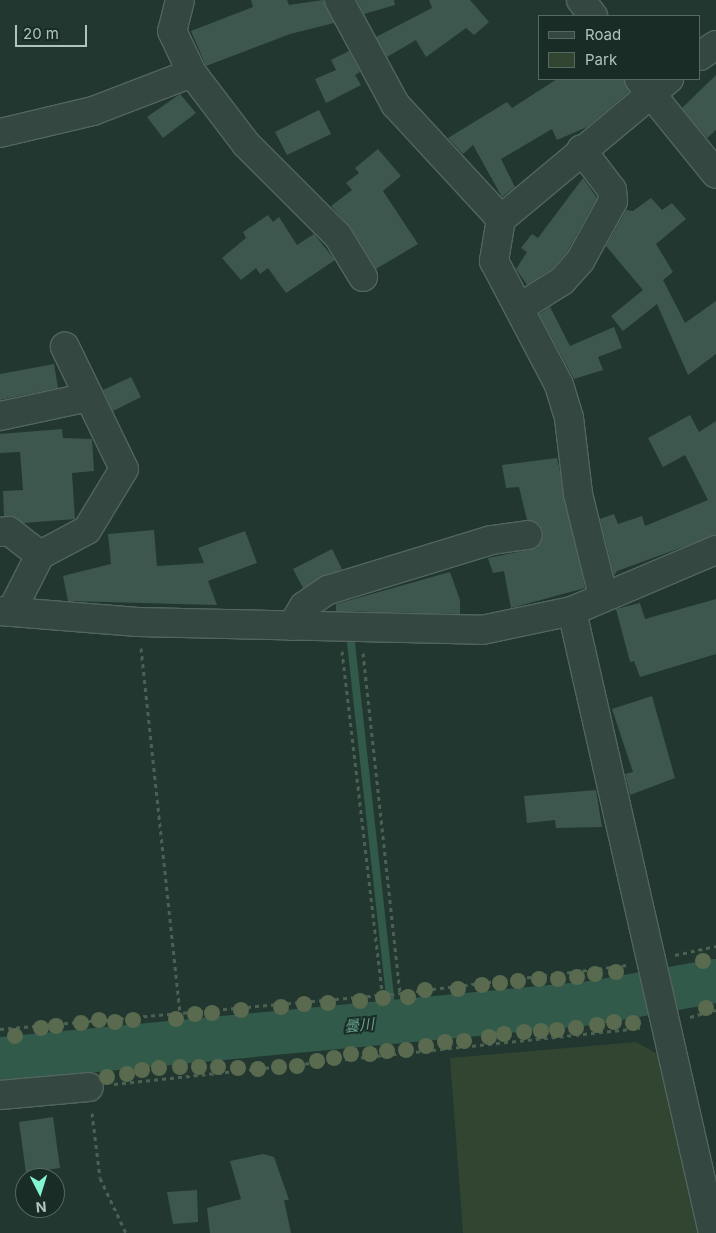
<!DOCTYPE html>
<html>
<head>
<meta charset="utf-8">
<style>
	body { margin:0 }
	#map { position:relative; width:716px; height:1233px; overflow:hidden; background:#213730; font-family:Inter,"Noto Sans JP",sans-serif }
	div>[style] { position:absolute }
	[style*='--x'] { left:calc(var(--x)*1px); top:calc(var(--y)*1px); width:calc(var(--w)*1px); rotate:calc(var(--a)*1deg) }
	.green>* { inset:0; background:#314530 }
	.stream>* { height:8px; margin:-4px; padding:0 4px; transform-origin:4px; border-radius:4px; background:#315a4b }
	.river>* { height:44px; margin:-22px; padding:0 22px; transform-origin:22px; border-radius:22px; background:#315a4b }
	.building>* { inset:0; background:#3d574f }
	.path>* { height:3px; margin-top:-1.5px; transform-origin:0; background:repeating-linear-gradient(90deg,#4b6151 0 4px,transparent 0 8px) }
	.roads { filter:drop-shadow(1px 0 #52655f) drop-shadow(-1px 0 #52655f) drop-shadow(0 1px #52655f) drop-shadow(0 -1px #52655f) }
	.minor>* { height:28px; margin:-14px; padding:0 14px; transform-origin:14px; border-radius:14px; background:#344841 }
	.trees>* { width:16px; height:16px; margin:-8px; border-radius:50%; background:#596a4e }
	span { translate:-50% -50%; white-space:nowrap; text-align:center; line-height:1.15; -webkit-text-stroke:4px #1a2c26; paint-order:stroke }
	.water-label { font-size:15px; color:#68a38f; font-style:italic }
	.legend { position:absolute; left:538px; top:15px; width:162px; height:65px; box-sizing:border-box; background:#1a2c26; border:1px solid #566963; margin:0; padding:6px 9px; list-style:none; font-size:15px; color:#afc4be }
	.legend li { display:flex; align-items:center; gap:10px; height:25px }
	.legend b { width:25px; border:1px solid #566963 }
	.north { position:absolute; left:15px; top:1168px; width:50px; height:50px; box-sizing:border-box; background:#1a2c26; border:1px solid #566963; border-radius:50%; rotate:175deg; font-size:14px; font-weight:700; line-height:20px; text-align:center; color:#afc4be }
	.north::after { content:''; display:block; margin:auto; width:18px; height:22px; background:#83f5d2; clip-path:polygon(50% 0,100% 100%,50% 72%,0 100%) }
	.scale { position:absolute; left:15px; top:25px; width:72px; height:22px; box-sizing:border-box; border:2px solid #afc4be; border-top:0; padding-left:6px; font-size:15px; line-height:18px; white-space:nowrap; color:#afc4be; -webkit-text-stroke:4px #1a2c26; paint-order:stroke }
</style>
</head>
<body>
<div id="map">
	<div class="green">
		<i style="clip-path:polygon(636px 1042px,663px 1057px,703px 1233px,463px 1233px,450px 1058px)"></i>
	</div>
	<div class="stream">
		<i style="--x:351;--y:643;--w:381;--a:83.7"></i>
	</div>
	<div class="river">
		<i style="--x:0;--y:1059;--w:595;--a:-5.4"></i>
		<i style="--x:592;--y:1003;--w:126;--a:-10.1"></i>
	</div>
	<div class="building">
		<i style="clip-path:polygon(251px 0,287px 0,289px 5px,323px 0,334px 23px,290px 34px,206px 66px,191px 31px,253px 7px)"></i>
		<i style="clip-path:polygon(357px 0,394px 0,395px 5px,364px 14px)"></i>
		<i style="clip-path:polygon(429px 0,470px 0,489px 22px,474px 35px,466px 28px,426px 57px,416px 40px,387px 57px,376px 37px,432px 8px)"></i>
		<i style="clip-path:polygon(349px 51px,360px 72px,355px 75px,361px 85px,326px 103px,315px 79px,336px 70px,331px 60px)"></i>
		<i style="clip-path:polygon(716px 75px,716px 130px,707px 138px,682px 108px)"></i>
		<i style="clip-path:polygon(557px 79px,624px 79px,629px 92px,587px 127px,557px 140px,552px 129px,501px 159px,515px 187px,502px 197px,473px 145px,463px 154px,448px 138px,507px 102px,512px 108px)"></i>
		<i style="clip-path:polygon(180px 94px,196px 113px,163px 138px,147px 117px)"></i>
		<i style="clip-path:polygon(319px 110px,331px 134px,287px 155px,275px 132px)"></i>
		<i style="clip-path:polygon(378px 149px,401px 176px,383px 191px,418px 244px,376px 269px,351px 228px,331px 206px,352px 190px,346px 183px,359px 173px,355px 168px)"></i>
		<i style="clip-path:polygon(583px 178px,597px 198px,567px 252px,552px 269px,527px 285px,516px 269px,527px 252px,521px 248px,532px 234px,538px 238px)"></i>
		<i style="clip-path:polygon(651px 198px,662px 210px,672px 203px,686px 219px,656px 244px,673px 272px,663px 280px,685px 323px,716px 301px,716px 354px,688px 375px,657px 304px,623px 331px,611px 316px,643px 290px,606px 246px,626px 210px,633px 211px)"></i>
		<i style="clip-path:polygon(268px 215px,273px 222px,279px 217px,297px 245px,314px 234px,335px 260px,286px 293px,268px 268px,260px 274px,256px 268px,241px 280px,222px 258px,246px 238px,243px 232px)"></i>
		<i style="clip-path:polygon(550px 307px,570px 346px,614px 327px,622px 348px,598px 357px,603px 370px,574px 379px,539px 314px)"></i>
		<i style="clip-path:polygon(54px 364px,58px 388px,0 400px,0 374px)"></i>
		<i style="clip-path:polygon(131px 377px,141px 397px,113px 411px,103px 390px)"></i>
		<i style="clip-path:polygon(690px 415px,699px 432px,716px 421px,716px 535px,617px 571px,614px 576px,600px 519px,614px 514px,618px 524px,642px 516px,645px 526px,708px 500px,685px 455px,663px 467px,648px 438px)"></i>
		<i style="clip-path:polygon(62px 429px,63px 438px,92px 439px,94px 471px,72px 473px,75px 519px,24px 523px,4px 516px,3px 491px,23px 490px,20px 452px,0 453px,0 434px)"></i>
		<i style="clip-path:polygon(557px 458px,585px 588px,511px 608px,504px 571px,493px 573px,488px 558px,537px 548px,543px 533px,540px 525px,527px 520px,519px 487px,506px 488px,502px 465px)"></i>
		<i style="clip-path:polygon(154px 530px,157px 566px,204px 563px,198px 548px,245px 531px,257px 563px,208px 581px,217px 605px,68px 601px,63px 576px,111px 564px,108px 534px)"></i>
		<i style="clip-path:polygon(332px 549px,342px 569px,303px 588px,293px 569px)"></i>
		<i style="clip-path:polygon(450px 572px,460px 600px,460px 614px,336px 611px,336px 604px)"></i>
		<i style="clip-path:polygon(716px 599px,716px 654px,640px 677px,634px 661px,630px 662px,616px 609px,640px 603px,645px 619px)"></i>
		<i style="clip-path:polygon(652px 696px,675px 778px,630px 795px,625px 774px,633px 772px,612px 709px)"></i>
		<i style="clip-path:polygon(596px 790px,602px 827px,556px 828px,555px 820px,527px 823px,524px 796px)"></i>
		<i style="clip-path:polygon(53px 1117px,60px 1168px,26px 1173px,19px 1122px)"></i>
		<i style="clip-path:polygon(263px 1154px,274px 1157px,289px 1200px,284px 1200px,291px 1233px,210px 1233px,207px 1208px,241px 1199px,230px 1161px)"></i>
		<i style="clip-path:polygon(197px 1190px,198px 1222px,173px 1224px,167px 1192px)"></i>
	</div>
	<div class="path">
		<i style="--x:141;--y:648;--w:367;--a:83.9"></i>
		<i style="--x:342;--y:651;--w:345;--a:83.3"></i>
		<i style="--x:363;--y:653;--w:342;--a:83.8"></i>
		<i style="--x:675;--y:955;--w:42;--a:-12.4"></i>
		<i style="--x:690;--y:1017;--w:27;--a:-15"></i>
		<i style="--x:0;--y:1029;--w:402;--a:-5.1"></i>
		<i style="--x:400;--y:993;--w:229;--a:-7"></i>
		<i style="--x:114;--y:1084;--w:529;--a:-6.08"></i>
		<i style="--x:92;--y:1113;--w:65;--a:83"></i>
		<i style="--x:100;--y:1178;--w:61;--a:64.7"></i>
	</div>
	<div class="roads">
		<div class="minor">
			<i style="--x:180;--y:0;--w:32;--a:104"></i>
			<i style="--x:172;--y:31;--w:47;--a:64.5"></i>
			<i style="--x:192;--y:73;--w:89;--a:52.7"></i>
			<i style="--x:246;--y:144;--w:130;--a:45"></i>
			<i style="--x:338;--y:236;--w:48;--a:58.6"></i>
			<i style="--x:339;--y:0;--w:118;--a:61.7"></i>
			<i style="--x:395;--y:104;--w:156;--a:47.3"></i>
			<i style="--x:501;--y:219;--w:43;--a:99.5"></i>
			<i style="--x:494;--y:261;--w:140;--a:62.3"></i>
			<i style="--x:559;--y:385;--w:34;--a:73"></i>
			<i style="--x:569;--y:418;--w:77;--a:83.2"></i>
			<i style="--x:578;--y:494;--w:105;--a:76.2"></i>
			<i style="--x:581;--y:0;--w:20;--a:53"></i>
			<i style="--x:700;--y:56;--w:19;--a:-35"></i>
			<i style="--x:639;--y:79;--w:122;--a:51"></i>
			<i style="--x:0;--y:133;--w:96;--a:-13.3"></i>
			<i style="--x:93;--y:111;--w:106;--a:-21"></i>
			<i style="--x:501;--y:219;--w:219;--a:-39.8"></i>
			<i style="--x:519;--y:308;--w:51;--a:-32.1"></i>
			<i style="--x:562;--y:281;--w:27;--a:-48"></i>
			<i style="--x:580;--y:261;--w:68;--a:-61.2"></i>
			<i style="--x:613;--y:201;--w:11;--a:-95"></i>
			<i style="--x:612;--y:190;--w:51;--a:-127.1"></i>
			<i style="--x:0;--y:416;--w:91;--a:-12.1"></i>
			<i style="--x:0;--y:532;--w:9;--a:-6"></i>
			<i style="--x:9;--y:531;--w:39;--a:38"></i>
			<i style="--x:0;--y:611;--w:138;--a:4.6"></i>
			<i style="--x:138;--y:622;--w:344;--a:1.3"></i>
			<i style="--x:482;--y:630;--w:92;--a:-11.9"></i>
			<i style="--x:572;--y:611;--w:156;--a:-23"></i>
			<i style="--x:572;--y:611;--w:638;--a:77.23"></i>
			<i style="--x:11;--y:612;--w:64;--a:-63"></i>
			<i style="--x:40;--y:555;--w:53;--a:-28"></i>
			<i style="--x:87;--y:530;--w:71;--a:-58.8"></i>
			<i style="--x:124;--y:469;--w:136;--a:-115.8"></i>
			<i style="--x:292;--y:626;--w:23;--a:-59"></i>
			<i style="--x:304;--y:606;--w:29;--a:-34"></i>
			<i style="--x:328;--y:590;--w:171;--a:-17"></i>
			<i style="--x:492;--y:540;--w:36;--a:-8"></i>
			<i style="--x:0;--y:1095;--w:89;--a:-5.1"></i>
		</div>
	</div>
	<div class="trees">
		<i style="left:703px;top:961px"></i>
		<i style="left:616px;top:972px"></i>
		<i style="left:595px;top:974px"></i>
		<i style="left:577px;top:977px"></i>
		<i style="left:539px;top:979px"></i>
		<i style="left:558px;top:979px"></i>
		<i style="left:518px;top:981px"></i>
		<i style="left:500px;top:983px"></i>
		<i style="left:482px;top:985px"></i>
		<i style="left:458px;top:989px"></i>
		<i style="left:425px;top:990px"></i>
		<i style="left:408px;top:997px"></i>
		<i style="left:383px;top:998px"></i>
		<i style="left:360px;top:1001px"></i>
		<i style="left:328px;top:1003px"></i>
		<i style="left:304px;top:1004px"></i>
		<i style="left:281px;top:1007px"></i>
		<i style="left:706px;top:1008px"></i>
		<i style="left:241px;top:1010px"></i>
		<i style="left:212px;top:1013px"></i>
		<i style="left:195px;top:1014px"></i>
		<i style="left:176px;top:1019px"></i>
		<i style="left:99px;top:1020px"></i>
		<i style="left:133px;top:1020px"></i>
		<i style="left:115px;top:1022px"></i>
		<i style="left:614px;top:1022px"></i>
		<i style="left:81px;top:1023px"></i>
		<i style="left:633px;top:1023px"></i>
		<i style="left:597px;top:1025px"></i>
		<i style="left:56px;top:1026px"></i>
		<i style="left:41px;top:1028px"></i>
		<i style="left:576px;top:1028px"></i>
		<i style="left:557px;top:1030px"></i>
		<i style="left:541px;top:1031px"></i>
		<i style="left:524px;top:1032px"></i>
		<i style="left:504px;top:1034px"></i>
		<i style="left:15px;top:1036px"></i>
		<i style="left:489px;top:1037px"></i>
		<i style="left:464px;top:1041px"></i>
		<i style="left:445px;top:1042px"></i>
		<i style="left:426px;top:1046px"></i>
		<i style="left:406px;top:1050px"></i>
		<i style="left:387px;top:1051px"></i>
		<i style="left:351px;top:1054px"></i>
		<i style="left:370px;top:1054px"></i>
		<i style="left:334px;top:1058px"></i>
		<i style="left:317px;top:1061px"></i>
		<i style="left:297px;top:1066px"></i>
		<i style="left:180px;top:1067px"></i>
		<i style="left:199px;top:1067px"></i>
		<i style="left:218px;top:1067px"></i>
		<i style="left:279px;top:1067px"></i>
		<i style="left:159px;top:1068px"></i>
		<i style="left:238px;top:1068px"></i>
		<i style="left:258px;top:1069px"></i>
		<i style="left:142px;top:1070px"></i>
		<i style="left:127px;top:1074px"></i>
		<i style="left:107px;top:1077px"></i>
	</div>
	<div class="water-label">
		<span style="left:359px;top:1025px;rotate:-5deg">曇川</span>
	</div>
	<ul class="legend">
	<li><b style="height:6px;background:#344841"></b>Road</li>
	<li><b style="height:14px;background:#314530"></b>Park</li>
	</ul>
	<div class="north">N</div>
	<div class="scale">20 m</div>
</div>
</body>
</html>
